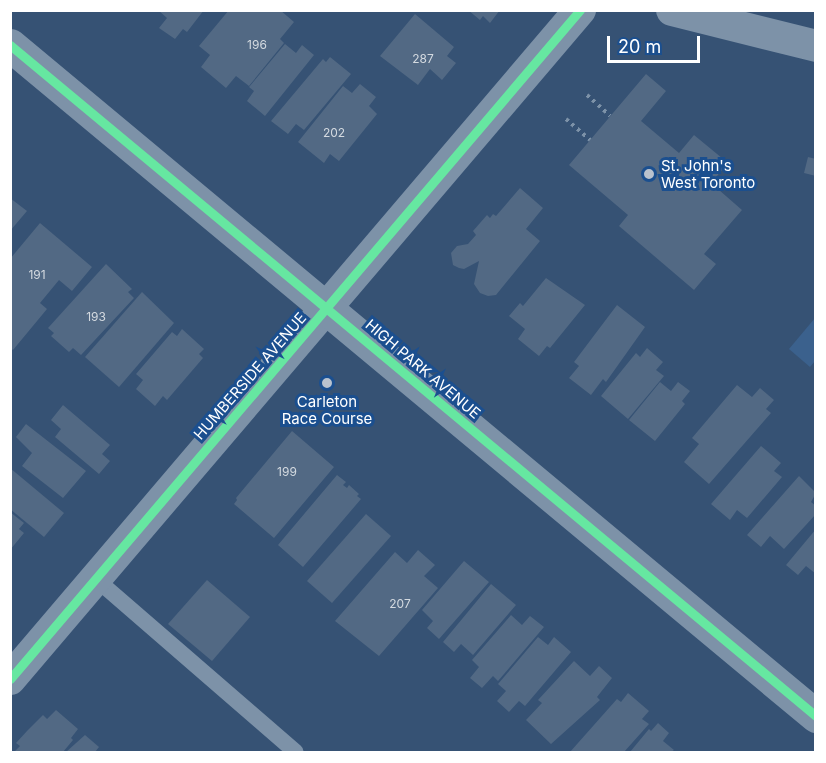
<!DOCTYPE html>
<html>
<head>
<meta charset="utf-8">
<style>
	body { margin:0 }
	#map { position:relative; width:826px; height:763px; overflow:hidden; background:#365274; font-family:Inter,sans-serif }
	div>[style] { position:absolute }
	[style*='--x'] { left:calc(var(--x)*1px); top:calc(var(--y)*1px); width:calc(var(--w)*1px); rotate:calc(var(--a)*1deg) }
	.water>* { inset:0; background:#3b618d }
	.building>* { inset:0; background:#526984 }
	.path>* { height:4px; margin-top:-2px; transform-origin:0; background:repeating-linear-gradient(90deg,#7d92a8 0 3px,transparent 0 7.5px) }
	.service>* { height:16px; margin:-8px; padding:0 8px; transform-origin:8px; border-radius:8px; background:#7d92a8 }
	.minor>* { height:32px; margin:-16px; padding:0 16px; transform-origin:16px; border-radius:16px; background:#7d92a8 }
	.tertiary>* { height:33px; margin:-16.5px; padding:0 16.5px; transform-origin:16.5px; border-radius:16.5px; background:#7d92a8 }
	.cycleway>* { height:9px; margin:-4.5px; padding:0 4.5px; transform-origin:4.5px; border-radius:4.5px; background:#66e7a1 }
	.dots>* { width:16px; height:16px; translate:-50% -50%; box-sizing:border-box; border:3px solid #1b4f8f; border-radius:50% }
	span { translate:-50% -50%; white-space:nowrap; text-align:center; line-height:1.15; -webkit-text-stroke:6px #1b4f8f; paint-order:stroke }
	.number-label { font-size:12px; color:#d4dae0 }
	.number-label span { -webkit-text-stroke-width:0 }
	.poi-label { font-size:15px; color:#fff }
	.left { translate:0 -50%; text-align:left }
	.street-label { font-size:15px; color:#fff }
	.frame { position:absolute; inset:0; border:12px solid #fff; pointer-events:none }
	.scale { position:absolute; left:607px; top:36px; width:93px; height:27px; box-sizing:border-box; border:3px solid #fff; border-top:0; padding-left:8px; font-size:18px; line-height:21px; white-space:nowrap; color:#fff; -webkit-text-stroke:4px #1b4f8f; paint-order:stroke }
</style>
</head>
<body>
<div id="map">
	<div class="water">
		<i style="clip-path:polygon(815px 318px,815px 361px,810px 367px,789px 349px)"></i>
	</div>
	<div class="building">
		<i style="clip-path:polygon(158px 10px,204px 10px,187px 32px,183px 29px,175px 39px,159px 28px,167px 18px)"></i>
		<i style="clip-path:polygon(229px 10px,280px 10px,294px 22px,280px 39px,284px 43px,249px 86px,236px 76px,226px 88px,201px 67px,210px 55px,199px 46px)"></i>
		<i style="clip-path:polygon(468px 10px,500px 10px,490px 23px,483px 16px,480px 20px)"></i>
		<i style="clip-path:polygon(415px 14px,454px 47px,447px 56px,456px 63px,442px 80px,430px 69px,418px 85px,380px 56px)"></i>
		<i style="clip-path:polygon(285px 44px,296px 53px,302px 45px,314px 55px,265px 116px,247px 101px,254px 91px,249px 87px)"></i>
		<i style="clip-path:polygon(330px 57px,351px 74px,304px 130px,296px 124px,288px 134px,271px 121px,323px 59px,326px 62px)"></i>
		<i style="clip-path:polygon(646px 74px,666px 91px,641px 121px,679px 153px,694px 135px,728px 163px,711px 183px,742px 210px,704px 254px,716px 264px,694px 290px,619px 226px,628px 215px,569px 165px)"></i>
		<i style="clip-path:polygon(360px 84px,376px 97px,369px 106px,377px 114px,339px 161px,330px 154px,324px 163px,298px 142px,343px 86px,352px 93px)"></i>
		<i style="clip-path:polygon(808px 157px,816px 159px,816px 176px,804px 173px)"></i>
		<i style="clip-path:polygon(520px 188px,543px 208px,526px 229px,540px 241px,496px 295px,488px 296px,480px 293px,474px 284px,479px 261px,464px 269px,459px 268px,453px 265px,451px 253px,457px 246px,468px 244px,476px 235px,473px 231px,487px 215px,490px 218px,493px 214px,496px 216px)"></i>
		<i style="clip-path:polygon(10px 198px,27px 211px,10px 231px)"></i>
		<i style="clip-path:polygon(40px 223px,92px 267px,72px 291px,59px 280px,40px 303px,47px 309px,13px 350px,10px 348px,10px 259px)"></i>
		<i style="clip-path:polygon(106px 264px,132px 289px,128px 292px,134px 298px,81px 355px,73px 348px,69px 352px,51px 336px,54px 333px,48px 328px)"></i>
		<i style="clip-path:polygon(546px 278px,585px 305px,550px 348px,547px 346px,539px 356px,518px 339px,525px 329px,509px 316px,520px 303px,523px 306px)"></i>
		<i style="clip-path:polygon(142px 292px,174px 323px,119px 387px,85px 357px)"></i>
		<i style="clip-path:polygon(617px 305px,645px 327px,606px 382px,603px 379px,591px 395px,569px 378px,579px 366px,574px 362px)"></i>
		<i style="clip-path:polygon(182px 329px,204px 349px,199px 354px,203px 358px,167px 400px,163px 396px,155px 406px,136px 389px,143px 380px,136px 374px,172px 332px,177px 336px)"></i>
		<i style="clip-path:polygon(647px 348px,663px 362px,656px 370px,664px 376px,628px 419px,601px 396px,636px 353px,640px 357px)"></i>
		<i style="clip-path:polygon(660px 382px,671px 391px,678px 382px,690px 391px,682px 401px,685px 404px,655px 441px,629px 420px)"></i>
		<i style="clip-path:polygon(737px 385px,752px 397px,760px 388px,774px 400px,766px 409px,771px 413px,709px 484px,684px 462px,699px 444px,692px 438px)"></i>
		<i style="clip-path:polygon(63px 405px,110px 445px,102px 454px,110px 461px,99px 474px,55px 437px,61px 429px,51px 420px)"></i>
		<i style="clip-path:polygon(26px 424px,86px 471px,63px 498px,22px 466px,32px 453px,16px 437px)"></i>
		<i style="clip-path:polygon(292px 431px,334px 467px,274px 538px,234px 504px,237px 500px,236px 498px)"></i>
		<i style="clip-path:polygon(761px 446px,781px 463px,774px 471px,782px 477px,747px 518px,737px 510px,730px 520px,711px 504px)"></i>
		<i style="clip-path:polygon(10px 468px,64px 513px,44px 537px,10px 509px)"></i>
		<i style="clip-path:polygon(337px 475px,346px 482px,343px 485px,347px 488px,349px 485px,359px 494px,357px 496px,361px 499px,303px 567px,278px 545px)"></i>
		<i style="clip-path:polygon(799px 476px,816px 493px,811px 502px,816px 506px,816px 514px,784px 549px,770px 536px,761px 547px,747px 535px)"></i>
		<i style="clip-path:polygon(10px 512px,24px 523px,19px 529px,24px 533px,10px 550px)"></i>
		<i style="clip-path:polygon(366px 514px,391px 536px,332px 603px,307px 581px)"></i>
		<i style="clip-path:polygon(816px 529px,816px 574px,806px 566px,798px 575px,786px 565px)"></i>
		<i style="clip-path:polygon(418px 550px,435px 565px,424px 576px,438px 588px,379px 656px,335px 621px,395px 552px,407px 563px)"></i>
		<i style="clip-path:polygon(464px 561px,489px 582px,439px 639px,427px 628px,433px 621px,422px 610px)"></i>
		<i style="clip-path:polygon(207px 580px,250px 617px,212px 661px,168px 624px)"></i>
		<i style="clip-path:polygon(491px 584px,516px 605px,473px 655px,461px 644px,454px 652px,443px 642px)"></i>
		<i style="clip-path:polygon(511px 615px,522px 625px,530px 616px,544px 627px,498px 681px,493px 676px,482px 688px,470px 678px,479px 667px,472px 660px)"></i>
		<i style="clip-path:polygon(538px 637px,548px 645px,554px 637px,571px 652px,525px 706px,519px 701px,509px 712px,497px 701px,506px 691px,498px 684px)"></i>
		<i style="clip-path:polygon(574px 661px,590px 676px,599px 666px,612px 678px,597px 697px,600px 700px,551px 744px,526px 720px,542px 703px,538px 700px)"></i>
		<i style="clip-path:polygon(628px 693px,649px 711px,642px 719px,649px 724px,624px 752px,570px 752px,617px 699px,621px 702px)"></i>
		<i style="clip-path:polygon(56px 710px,78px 729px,71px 738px,73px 740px,63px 752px,14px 752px,20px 746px,16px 743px,27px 731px,43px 715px,47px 719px)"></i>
		<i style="clip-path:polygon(658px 723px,669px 733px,663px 741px,674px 750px,671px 752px,630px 752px,649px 729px,651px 731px)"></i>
		<i style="clip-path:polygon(85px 735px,99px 747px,95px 752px,66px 752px)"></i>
	</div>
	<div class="path">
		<i style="--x:587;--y:95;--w:31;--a:42"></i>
		<i style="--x:566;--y:119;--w:32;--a:41"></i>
	</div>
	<div class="service">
		<i style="--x:96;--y:579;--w:264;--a:40.9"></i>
	</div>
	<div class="minor">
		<i style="--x:672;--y:10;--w:148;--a:14"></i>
		<i style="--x:10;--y:679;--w:879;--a:-49.57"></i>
	</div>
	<div class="tertiary">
		<i style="--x:10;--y:45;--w:1049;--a:39.78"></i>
	</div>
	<div class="cycleway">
		<i style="--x:10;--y:45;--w:1049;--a:39.78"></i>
		<i style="--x:10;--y:679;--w:879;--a:-49.57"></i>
	</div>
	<div class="dots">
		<i style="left:649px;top:174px;background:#b9c2ce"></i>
		<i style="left:327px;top:383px;background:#b9c2ce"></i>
	</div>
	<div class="number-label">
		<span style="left:257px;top:45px">196</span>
		<span style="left:423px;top:59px">287</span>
		<span style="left:334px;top:133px">202</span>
		<span style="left:37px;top:275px">191</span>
		<span style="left:96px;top:317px">193</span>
		<span style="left:287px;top:472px">199</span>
		<span style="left:400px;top:604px">207</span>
	</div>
	<div class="poi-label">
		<span class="left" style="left:661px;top:174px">St. John's<br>West Toronto</span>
		<span style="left:327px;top:410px">Carleton<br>Race Course</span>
	</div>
	<div class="street-label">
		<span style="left:423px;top:369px;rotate:40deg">HIGH PARK AVENUE</span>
		<span style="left:250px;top:376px;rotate:-49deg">HUMBERSIDE AVENUE</span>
	</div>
	<div class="frame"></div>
	<div class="scale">20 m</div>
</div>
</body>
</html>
